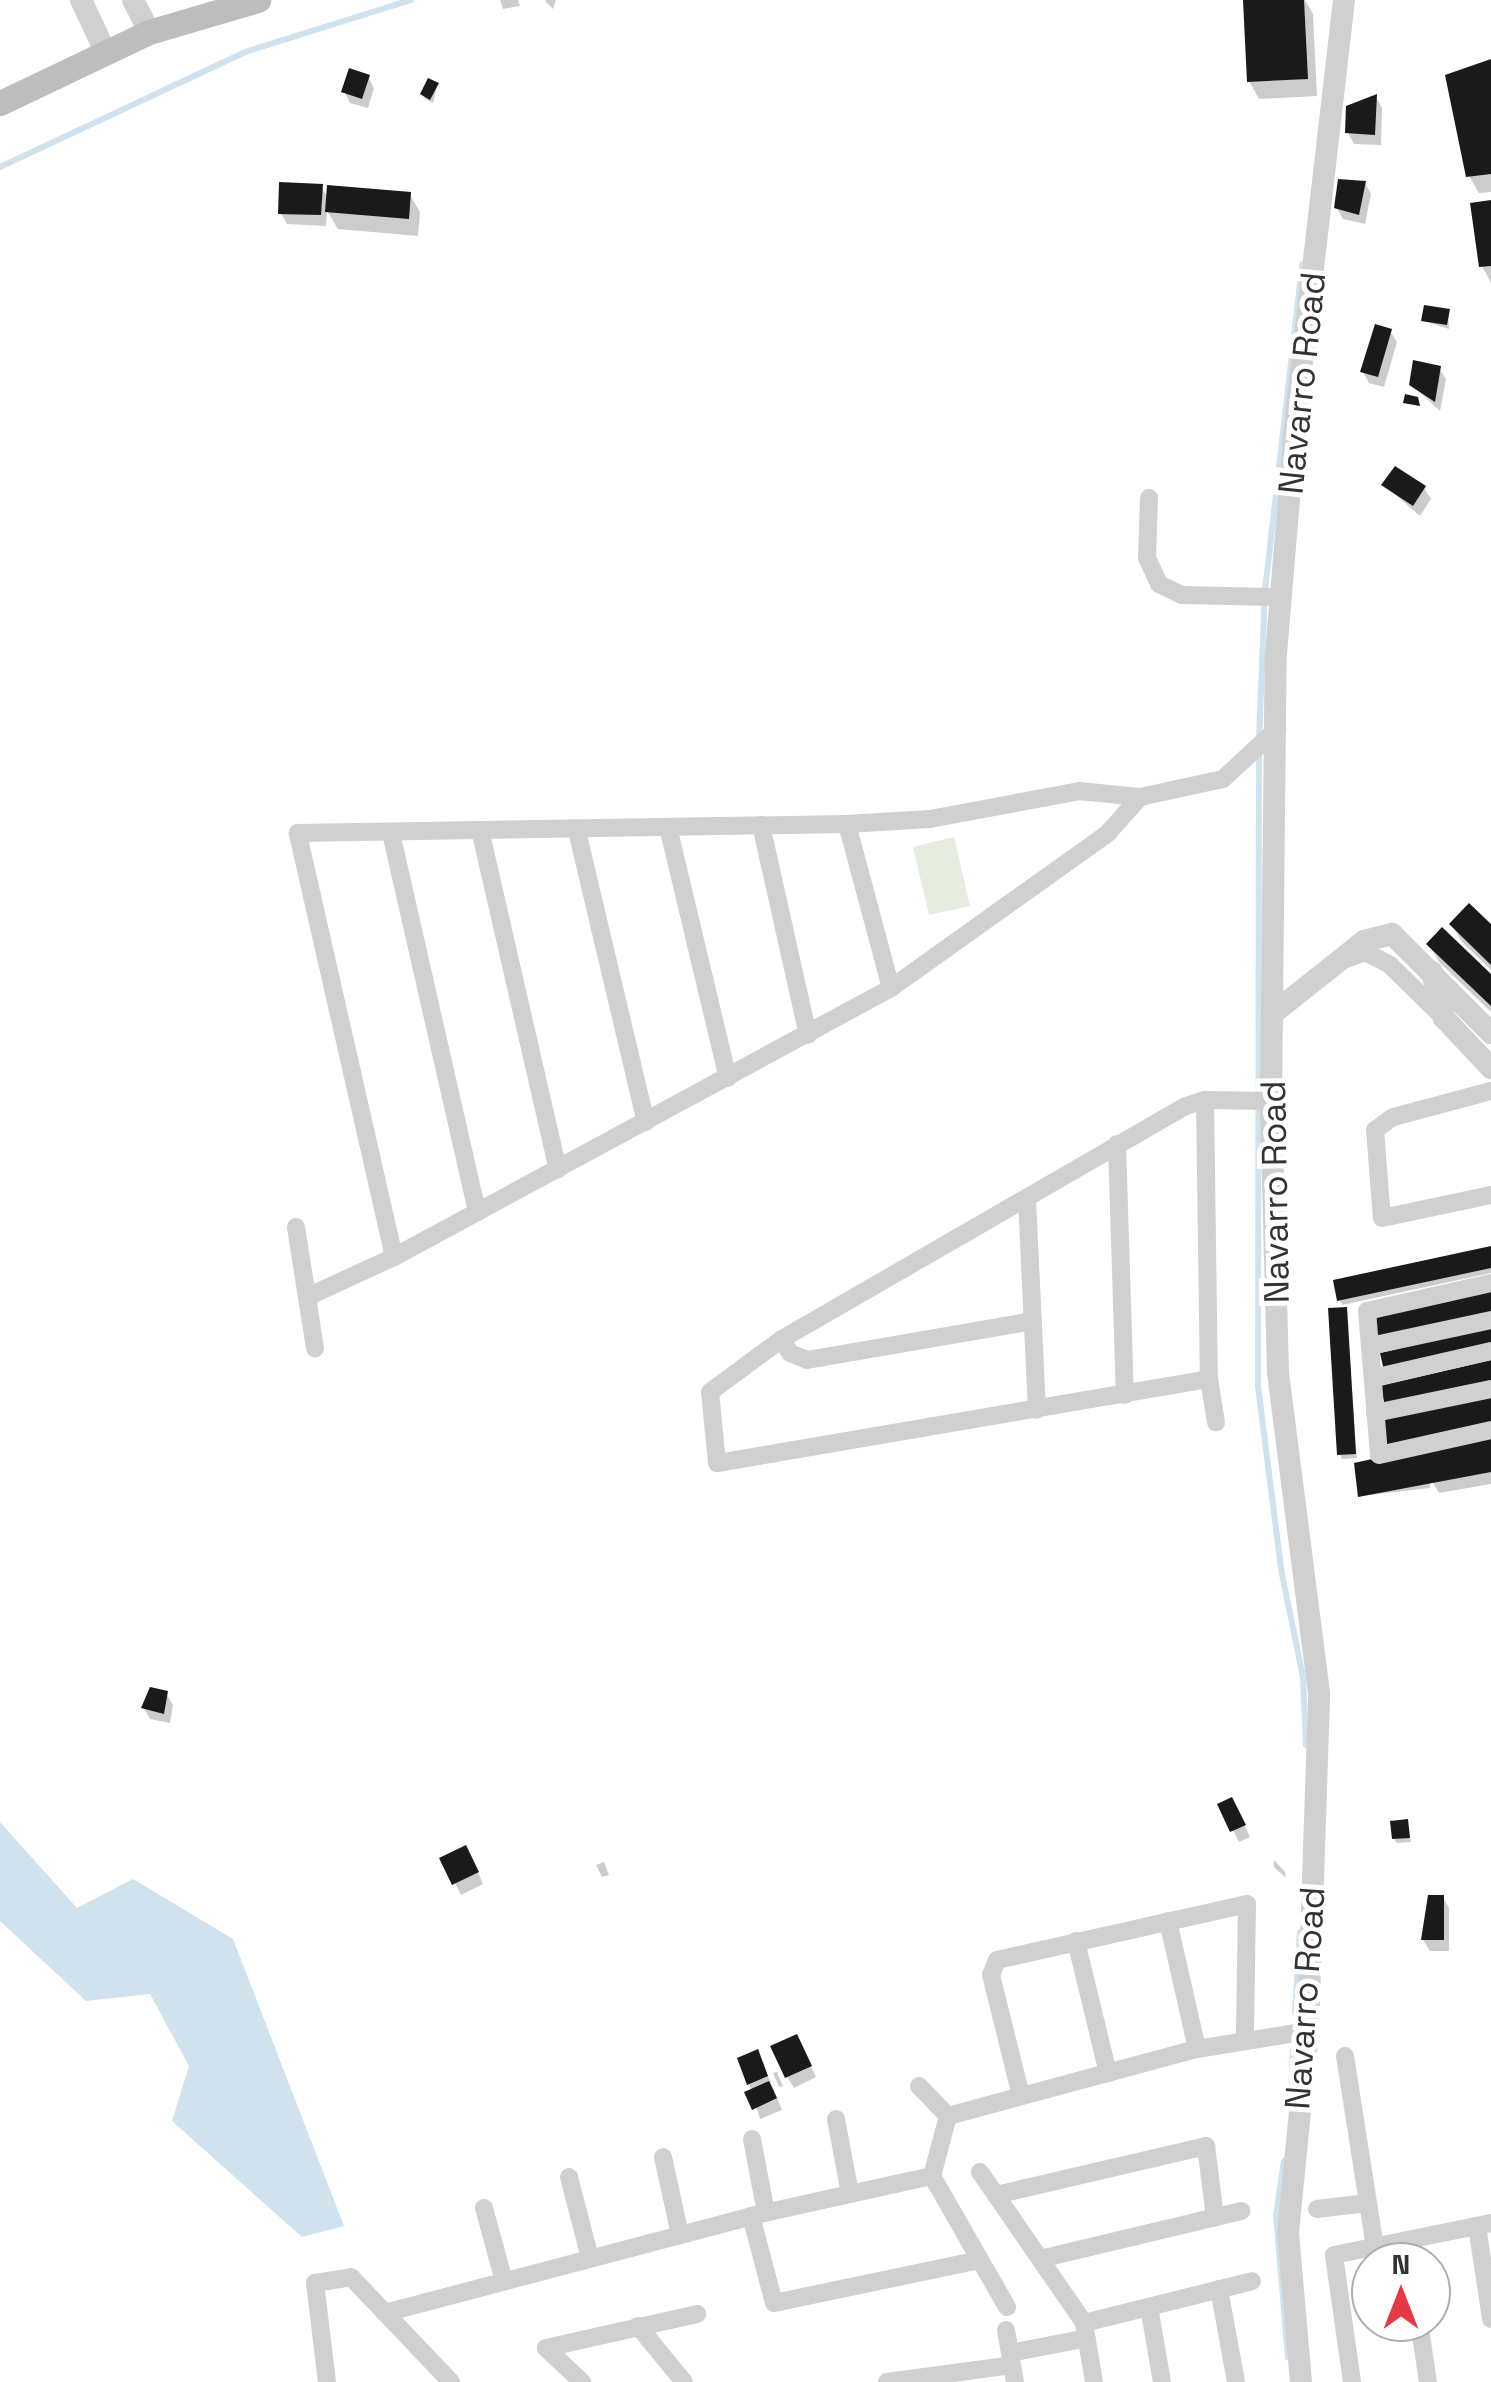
<!DOCTYPE html>
<html>
<head>
<meta charset="utf-8">
<style>
	body { margin:0 }
	#map { position:relative; width:1491px; height:2382px; overflow:hidden; background:#fff; font-family:"Space Grotesk",sans-serif }
	div>[style] { position:absolute }
	[style*='--x'] { left:calc(var(--x)*1px); top:calc(var(--y)*1px); width:calc(var(--w)*1px); rotate:calc(var(--a)*1deg) }
	.green>* { inset:0; background:#e6ecdf }
	.water>* { inset:0; background:#cfe2ee }
	.shadow>* { inset:0; background:#0003 }
	.stream>* { height:6px; margin:-3px; padding:0 3px; transform-origin:3px; border-radius:3px; background:#cfe2ee }
	.building>* { inset:0; background:#1a1a1a }
	.minor>* { height:18px; margin:-9px; padding:0 9px; transform-origin:9px; border-radius:9px; background:#d0d0d0 }
	.tertiary>* { height:22px; margin:-11px; padding:0 11px; transform-origin:11px; border-radius:11px; background:#d0d0d0 }
	.secondary>* { height:25px; margin:-12.5px; padding:0 12.5px; transform-origin:12.5px; border-radius:12.5px; background:#bdbdbd }
	span { translate:-50% -50%; white-space:nowrap; text-align:center; line-height:1.15; -webkit-text-stroke:10px #fff; paint-order:stroke }
	.street-label { font-size:35px; color:#333 }
	.north { position:absolute; left:1351px; top:2242px; width:100px; height:100px; box-sizing:border-box; background:#fff; border:2px solid #adadad; border-radius:50%; rotate:0deg; font-size:28px; font-weight:700; line-height:40px; text-align:center; color:#333 }
	.north::after { content:''; display:block; margin:auto; width:35px; height:45px; background:#e63946; clip-path:polygon(50% 0,100% 100%,50% 72%,0 100%) }
</style>
</head>
<body>
<div id="map">
	<div class="green">
		<i style="clip-path:polygon(954px 837px,970px 906px,929px 915px,913px 847px)"></i>
	</div>
	<div class="water">
		<i style="clip-path:polygon(0 1822px,77px 1908px,133px 1879px,233px 1939px,344px 2226px,302px 2237px,172px 2121px,189px 2066px,150px 1994px,86px 2001px,0 1921px)"></i>
	</div>
	<div class="shadow">
		<i style="clip-path:polygon(500px 0,518px 0,520px 6px,503px 9px)"></i>
		<i style="clip-path:polygon(556px 0,553px 9px,545px 1px,546px 0)"></i>
		<i style="clip-path:polygon(1245px 0,1305px 0,1313px 14px,1317px 96px,1259px 99px,1249px 81px)"></i>
		<i style="clip-path:polygon(1491px 62px,1491px 192px,1479px 193px,1469px 176px)"></i>
		<i style="clip-path:polygon(368px 77px,374px 88px,368px 108px,350px 103px,344px 91px)"></i>
		<i style="clip-path:polygon(437px 85px,433px 103px,425px 99px,422px 94px)"></i>
		<i style="clip-path:polygon(1376px 97px,1382px 108px,1381px 145px,1354px 144px,1348px 133px)"></i>
		<i style="clip-path:polygon(1365px 183px,1371px 194px,1365px 224px,1343px 219px,1336px 207px)"></i>
		<i style="clip-path:polygon(321px 186px,328px 199px,410px 195px,420px 212px,418px 236px,338px 229px,327px 211px,326px 226px,287px 224px,281px 213px)"></i>
		<i style="clip-path:polygon(1491px 202px,1491px 283px,1482px 266px)"></i>
		<i style="clip-path:polygon(1448px 312px,1449px 329px,1424px 321px)"></i>
		<i style="clip-path:polygon(1390px 331px,1397px 342px,1384px 387px,1369px 383px,1363px 372px)"></i>
		<i style="clip-path:polygon(1439px 368px,1446px 379px,1440px 411px,1412px 385px)"></i>
		<i style="clip-path:polygon(1384px 485px,1424px 488px,1431px 499px,1420px 516px)"></i>
		<i style="clip-path:polygon(1452px 925px,1491px 928px,1491px 970px,1462px 942px)"></i>
		<i style="clip-path:polygon(1429px 945px,1491px 978px,1491px 1012px,1439px 962px)"></i>
		<i style="clip-path:polygon(1491px 1248px,1491px 1273px,1342px 1305px,1340px 1300px)"></i>
		<i style="clip-path:polygon(1346px 1309px,1357px 1458px,1342px 1459px,1340px 1455px)"></i>
		<i style="clip-path:polygon(1491px 1436px,1491px 1484px,1439px 1493px,1429px 1476px,1430px 1488px,1360px 1496px)"></i>
		<i style="clip-path:polygon(166px 1693px,173px 1705px,170px 1723px,150px 1719px,144px 1708px)"></i>
		<i style="clip-path:polygon(1220px 1805px,1238px 1811px,1250px 1837px,1239px 1842px)"></i>
		<i style="clip-path:polygon(1407px 1822px,1411px 1842px,1397px 1843px,1394px 1839px)"></i>
		<i style="clip-path:polygon(443px 1859px,472px 1859px,483px 1884px,461px 1895px)"></i>
		<i style="clip-path:polygon(1274px 1860px,1285px 1872px,1286px 1878px,1274px 1867px)"></i>
		<i style="clip-path:polygon(604px 1862px,609px 1875px,602px 1877px,596px 1865px)"></i>
		<i style="clip-path:polygon(1443px 1897px,1449px 1908px,1449px 1951px,1430px 1951px,1423px 1940px)"></i>
		<i style="clip-path:polygon(802px 2048px,816px 2077px,794px 2088px,787px 2077px)"></i>
		<i style="clip-path:polygon(763px 2064px,782px 2110px,760px 2119px,749px 2083px)"></i>
		<i style="clip-path:polygon(777px 2072px,783px 2086px,779px 2087px,773px 2073px)"></i>
	</div>
	<div class="stream">
		<i style="--x:0;--y:167;--w:271;--a:-25.1"></i>
		<i style="--x:245;--y:52;--w:174;--a:-17.4"></i>
		<i style="--x:1259;--y:739;--w:148;--a:-87.7"></i>
		<i style="--x:1265;--y:591;--w:329;--a:-83.5"></i>
		<i style="--x:1259;--y:751;--w:635;--a:90.09"></i>
		<i style="--x:1258;--y:1386;--w:184;--a:82.8"></i>
		<i style="--x:1281;--y:1569;--w:110;--a:78.5"></i>
		<i style="--x:1303;--y:1677;--w:68;--a:87.5"></i>
		<i style="--x:1295;--y:2013;--w:81;--a:-86.5"></i>
		<i style="--x:1291;--y:2094;--w:44;--a:-87.4"></i>
		<i style="--x:1284;--y:2161;--w:55;--a:98.4"></i>
		<i style="--x:1276;--y:2215;--w:143;--a:85.2"></i>
	</div>
	<div class="building">
		<i style="clip-path:polygon(1243px 0,1304px 0,1308px 79px,1247px 82px)"></i>
		<i style="clip-path:polygon(1491px 59px,1491px 174px,1466px 177px,1445px 75px)"></i>
		<i style="clip-path:polygon(349px 68px,370px 75px,362px 99px,341px 92px)"></i>
		<i style="clip-path:polygon(428px 78px,439px 83px,430px 100px,420px 94px)"></i>
		<i style="clip-path:polygon(1377px 94px,1375px 135px,1345px 133px,1346px 106px)"></i>
		<i style="clip-path:polygon(1338px 179px,1366px 181px,1359px 215px,1334px 208px)"></i>
		<i style="clip-path:polygon(279px 182px,323px 184px,321px 215px,278px 214px)"></i>
		<i style="clip-path:polygon(327px 185px,411px 192px,409px 219px,325px 212px)"></i>
		<i style="clip-path:polygon(1491px 200px,1491px 266px,1479px 267px,1470px 203px)"></i>
		<i style="clip-path:polygon(1424px 305px,1450px 309px,1447px 325px,1421px 321px)"></i>
		<i style="clip-path:polygon(1375px 324px,1392px 329px,1378px 377px,1360px 372px)"></i>
		<i style="clip-path:polygon(1413px 360px,1441px 366px,1435px 402px,1409px 385px)"></i>
		<i style="clip-path:polygon(1405px 394px,1418px 397px,1420px 406px,1403px 403px)"></i>
		<i style="clip-path:polygon(1395px 466px,1426px 486px,1413px 506px,1381px 485px)"></i>
		<i style="clip-path:polygon(1469px 903px,1491px 924px,1491px 965px,1449px 924px)"></i>
		<i style="clip-path:polygon(1442px 927px,1491px 974px,1491px 1006px,1426px 944px)"></i>
		<i style="clip-path:polygon(1491px 1246px,1491px 1268px,1337px 1301px,1333px 1280px)"></i>
		<i style="clip-path:polygon(1491px 1289px,1491px 1316px,1377px 1341px,1373px 1315px)"></i>
		<i style="clip-path:polygon(1347px 1307px,1356px 1454px,1337px 1455px,1328px 1308px)"></i>
		<i style="clip-path:polygon(1491px 1327px,1491px 1346px,1384px 1371px,1380px 1353px)"></i>
		<i style="clip-path:polygon(1491px 1360px,1491px 1381px,1385px 1406px,1380px 1386px)"></i>
		<i style="clip-path:polygon(1491px 1393px,1491px 1422px,1387px 1446px,1381px 1419px)"></i>
		<i style="clip-path:polygon(1491px 1433px,1491px 1472px,1358px 1497px,1354px 1463px)"></i>
		<i style="clip-path:polygon(150px 1687px,168px 1691px,164px 1714px,141px 1708px)"></i>
		<i style="clip-path:polygon(1232px 1797px,1246px 1825px,1230px 1832px,1217px 1804px)"></i>
		<i style="clip-path:polygon(1408px 1819px,1410px 1838px,1392px 1839px,1390px 1821px)"></i>
		<i style="clip-path:polygon(466px 1845px,479px 1872px,452px 1885px,439px 1858px)"></i>
		<i style="clip-path:polygon(1428px 1895px,1444px 1895px,1444px 1940px,1421px 1940px)"></i>
		<i style="clip-path:polygon(797px 2034px,812px 2066px,785px 2078px,770px 2046px)"></i>
		<i style="clip-path:polygon(758px 2049px,768px 2076px,747px 2085px,737px 2058px)"></i>
		<i style="clip-path:polygon(769px 2081px,777px 2098px,752px 2110px,744px 2092px)"></i>
	</div>
	<div class="minor">
		<i style="--x:1149;--y:498;--w:60;--a:91.9"></i>
		<i style="--x:1147;--y:558;--w:29;--a:65"></i>
		<i style="--x:1159;--y:584;--w:25;--a:26"></i>
		<i style="--x:1182;--y:595;--w:97;--a:1.2"></i>
		<i style="--x:847;--y:824;--w:170;--a:75"></i>
		<i style="--x:761;--y:825;--w:215;--a:77.4"></i>
		<i style="--x:577;--y:831;--w:299;--a:76.7"></i>
		<i style="--x:669;--y:831;--w:254;--a:76.6"></i>
		<i style="--x:391;--y:833;--w:389;--a:77.2"></i>
		<i style="--x:481;--y:834;--w:344;--a:77.1"></i>
		<i style="--x:1346;--y:959;--w:20;--a:-20"></i>
		<i style="--x:1365;--y:952;--w:28;--a:27"></i>
		<i style="--x:1390;--y:965;--w:76;--a:44.5"></i>
		<i style="--x:1491;--y:1091;--w:101;--a:165.1"></i>
		<i style="--x:1393;--y:1117;--w:22;--a:144"></i>
		<i style="--x:1375;--y:1130;--w:88;--a:85.5"></i>
		<i style="--x:1382;--y:1218;--w:111;--a:-11.9"></i>
		<i style="--x:1205;--y:1100;--w:279;--a:89.2"></i>
		<i style="--x:1209;--y:1379;--w:44;--a:80.8"></i>
		<i style="--x:1117;--y:1144;--w:251;--a:88.2"></i>
		<i style="--x:1027;--y:1199;--w:211;--a:87.3"></i>
		<i style="--x:296;--y:1227;--w:123;--a:81.1"></i>
		<i style="--x:394;--y:1257;--w:435;--a:-102.8"></i>
		<i style="--x:298;--y:833;--w:549;--a:-0.94"></i>
		<i style="--x:847;--y:824;--w:83;--a:-3.4"></i>
		<i style="--x:930;--y:819;--w:152;--a:-10.6"></i>
		<i style="--x:1079;--y:791;--w:61;--a:5.6"></i>
		<i style="--x:1140;--y:797;--w:85;--a:-12.2"></i>
		<i style="--x:1223;--y:779;--w:74;--a:-42.8"></i>
		<i style="--x:1491;--y:1283;--w:127;--a:167.3"></i>
		<i style="--x:1367;--y:1311;--w:144;--a:85.2"></i>
		<i style="--x:1379;--y:1455;--w:115;--a:-12.6"></i>
		<i style="--x:307;--y:1297;--w:96;--a:-24.7"></i>
		<i style="--x:394;--y:1257;--w:565;--a:-28.42"></i>
		<i style="--x:891;--y:988;--w:267;--a:-35.5"></i>
		<i style="--x:1108;--y:833;--w:48;--a:-48.4"></i>
		<i style="--x:782;--y:1339;--w:16;--a:60"></i>
		<i style="--x:790;--y:1353;--w:18;--a:22"></i>
		<i style="--x:807;--y:1360;--w:229;--a:-9.8"></i>
		<i style="--x:1370;--y:1346;--w:124;--a:-12.1"></i>
		<i style="--x:1373;--y:1378;--w:121;--a:-12.9"></i>
		<i style="--x:1209;--y:1379;--w:499;--a:170.3"></i>
		<i style="--x:717;--y:1463;--w:71;--a:-95.6"></i>
		<i style="--x:710;--y:1392;--w:89;--a:-36.4"></i>
		<i style="--x:782;--y:1339;--w:466;--a:-30"></i>
		<i style="--x:1186;--y:1106;--w:20;--a:-18"></i>
		<i style="--x:1205;--y:1100;--w:66;--a:0.9"></i>
		<i style="--x:1375;--y:1413;--w:118;--a:-11.7"></i>
		<i style="--x:1168;--y:1921;--w:131;--a:77.2"></i>
		<i style="--x:1076;--y:1941;--w:136;--a:76.4"></i>
		<i style="--x:1345;--y:2056;--w:194;--a:81.1"></i>
		<i style="--x:919;--y:2086;--w:42;--a:46"></i>
		<i style="--x:1021;--y:2096;--w:125;--a:-103.9"></i>
		<i style="--x:991;--y:1975;--w:16;--a:-68"></i>
		<i style="--x:997;--y:1960;--w:256;--a:-12.6"></i>
		<i style="--x:1247;--y:1904;--w:134;--a:90.9"></i>
		<i style="--x:836;--y:2119;--w:76;--a:79.4"></i>
		<i style="--x:752;--y:2139;--w:75;--a:79.3"></i>
		<i style="--x:663;--y:2157;--w:80;--a:77.7"></i>
		<i style="--x:980;--y:2172;--w:183;--a:55.4"></i>
		<i style="--x:1084;--y:2323;--w:60;--a:80.4"></i>
		<i style="--x:932;--y:2176;--w:151;--a:60.2"></i>
		<i style="--x:569;--y:2177;--w:84;--a:75.5"></i>
		<i style="--x:996;--y:2195;--w:216;--a:-13.1"></i>
		<i style="--x:1206;--y:2146;--w:72;--a:82.8"></i>
		<i style="--x:484;--y:2208;--w:76;--a:74.7"></i>
		<i style="--x:1317;--y:2209;--w:51;--a:-6.7"></i>
		<i style="--x:751;--y:2216;--w:90;--a:75.2"></i>
		<i style="--x:774;--y:2303;--w:210;--a:-11.8"></i>
		<i style="--x:1477;--y:2226;--w:94;--a:81.4"></i>
		<i style="--x:1407;--y:2241;--w:21;--a:82"></i>
		<i style="--x:1040;--y:2259;--w:207;--a:-13.4"></i>
		<i style="--x:1219;--y:2289;--w:95;--a:79.6"></i>
		<i style="--x:1149;--y:2307;--w:76;--a:80.2"></i>
		<i style="--x:385;--y:2313;--w:379;--a:-14.8"></i>
		<i style="--x:751;--y:2216;--w:185;--a:-12.5"></i>
		<i style="--x:932;--y:2176;--w:62;--a:-75.1"></i>
		<i style="--x:948;--y:2116;--w:258;--a:-15.1"></i>
		<i style="--x:1197;--y:2049;--w:112;--a:-9.2"></i>
		<i style="--x:1419;--y:2322;--w:61;--a:81.5"></i>
		<i style="--x:1084;--y:2323;--w:173;--a:-14"></i>
		<i style="--x:638;--y:2326;--w:72;--a:50.6"></i>
		<i style="--x:1006;--y:2330;--w:53;--a:80.2"></i>
		<i style="--x:546;--y:2348;--w:155;--a:-12.7"></i>
		<i style="--x:546;--y:2348;--w:50;--a:43.4"></i>
		<i style="--x:1010;--y:2353;--w:78;--a:-11"></i>
		<i style="--x:327;--y:2382;--w:100;--a:-96.9"></i>
		<i style="--x:315;--y:2283;--w:36;--a:-9"></i>
		<i style="--x:351;--y:2277;--w:145;--a:46.4"></i>
		<i style="--x:887;--y:2382;--w:126;--a:-7.7"></i>
		<i style="--x:1352;--y:2382;--w:128;--a:-98.1"></i>
		<i style="--x:1334;--y:2255;--w:160;--a:-11.5"></i>
	</div>
	<div class="tertiary">
		<i style="--x:81;--y:0;--w:56;--a:64.8"></i>
		<i style="--x:133;--y:0;--w:36;--a:63"></i>
		<i style="--x:1432;--y:972;--w:48;--a:75.4"></i>
		<i style="--x:1444;--y:1018;--w:69;--a:46.8"></i>
		<i style="--x:1276;--y:1011;--w:112;--a:-38.5"></i>
		<i style="--x:1364;--y:941;--w:29;--a:-14"></i>
		<i style="--x:1392;--y:934;--w:140;--a:45"></i>
		<i style="--x:1301;--y:2382;--w:151;--a:-95"></i>
		<i style="--x:1288;--y:2232;--w:202;--a:-84.3"></i>
		<i style="--x:1308;--y:2031;--w:338;--a:-88.1"></i>
		<i style="--x:1319;--y:1693;--w:323;--a:-97.3"></i>
		<i style="--x:1278;--y:1373;--w:272;--a:-91.5"></i>
		<i style="--x:1271;--y:1101;--w:447;--a:-89.4"></i>
		<i style="--x:1276;--y:654;--w:240;--a:-85.2"></i>
		<i style="--x:1296;--y:415;--w:418;--a:-83.4"></i>
	</div>
	<div class="secondary">
		<i style="--x:0;--y:103;--w:165;--a:-25.5"></i>
		<i style="--x:149;--y:32;--w:114;--a:-16.4"></i>
	</div>
	<div class="street-label">
		<span style="left:1302px;top:383px;rotate:-84deg">Navarro Road</span>
		<span style="left:1275px;top:1192px;rotate:-91deg">Navarro Road</span>
		<span style="left:1305px;top:1998px;rotate:-86deg">Navarro Road</span>
	</div>
	<div class="north">N</div>
</div>
</body>
</html>
